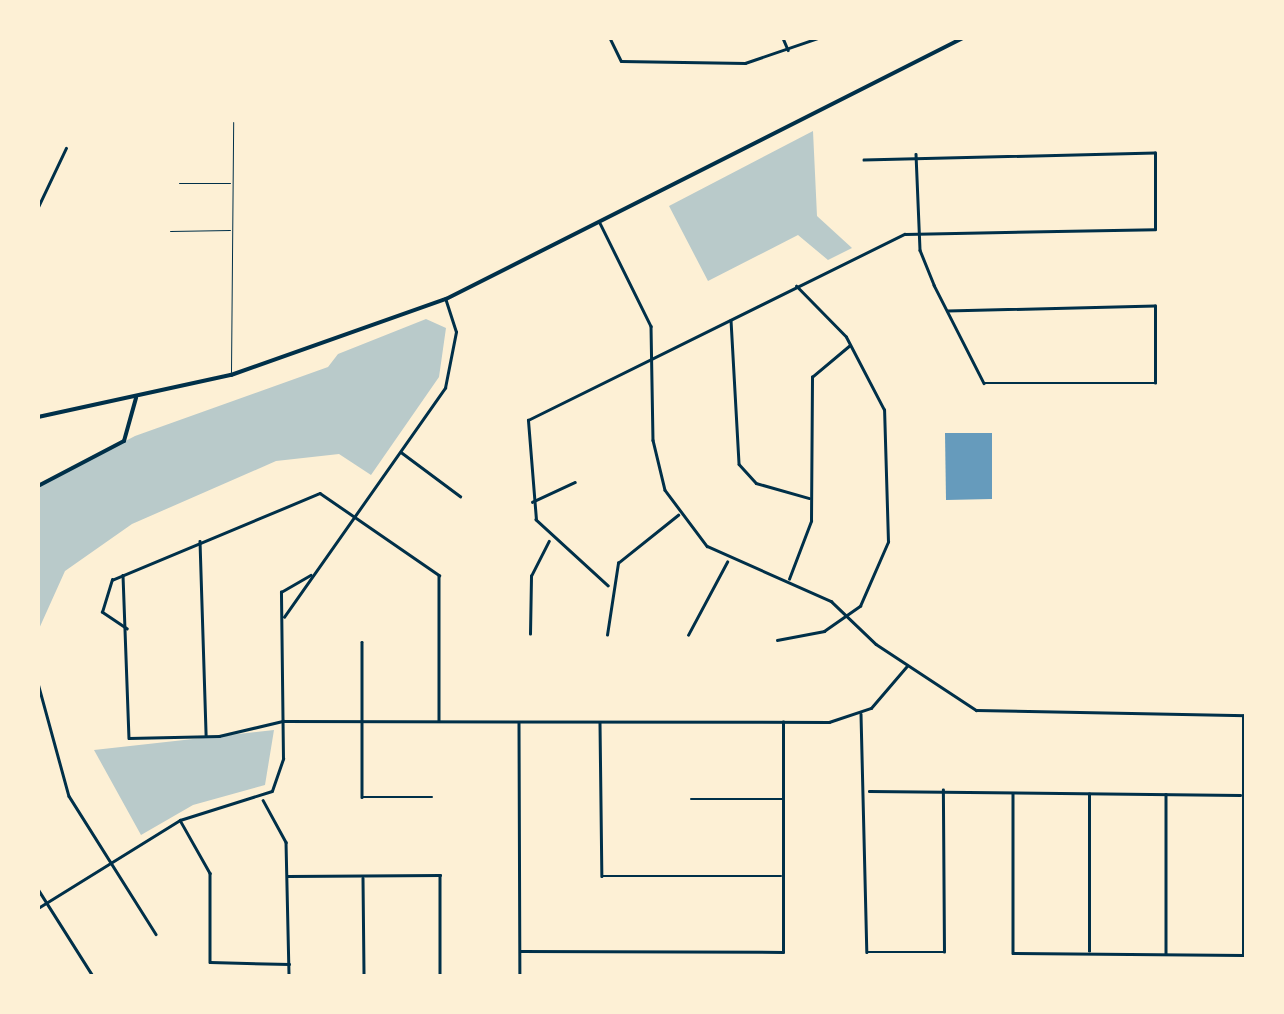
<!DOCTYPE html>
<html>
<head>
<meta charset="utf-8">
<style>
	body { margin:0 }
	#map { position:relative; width:1284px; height:1014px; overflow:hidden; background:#fdf0d5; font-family:"Sofia Sans Condensed",sans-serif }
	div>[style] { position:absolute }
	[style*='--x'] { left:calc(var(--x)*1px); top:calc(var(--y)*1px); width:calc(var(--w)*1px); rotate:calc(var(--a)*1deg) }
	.green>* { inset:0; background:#b9caca }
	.water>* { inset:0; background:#669bbc }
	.service>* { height:1px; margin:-0.5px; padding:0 0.5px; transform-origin:0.5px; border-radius:0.5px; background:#003049 }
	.minor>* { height:2.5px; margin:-1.25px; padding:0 1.25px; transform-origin:1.25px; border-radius:1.25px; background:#003049 }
	.tertiary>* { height:4px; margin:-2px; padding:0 2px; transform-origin:2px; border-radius:2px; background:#003049 }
	.primary>* { height:4px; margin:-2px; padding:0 2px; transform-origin:2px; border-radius:2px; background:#003049 }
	span { translate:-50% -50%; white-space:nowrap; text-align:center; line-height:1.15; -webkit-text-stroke:9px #fdf0d5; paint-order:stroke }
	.frame { position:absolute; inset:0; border:40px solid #fdf0d5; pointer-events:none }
</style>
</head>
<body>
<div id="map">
	<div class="green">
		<i style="clip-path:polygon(813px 131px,817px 216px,852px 248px,828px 260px,798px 235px,708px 281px,669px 206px)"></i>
		<i style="clip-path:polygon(426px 319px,446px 328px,439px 377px,371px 475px,339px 454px,276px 461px,132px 524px,65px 571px,38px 631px,38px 487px,135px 436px,328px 367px,338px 354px)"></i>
		<i style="clip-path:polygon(274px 730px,265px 785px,193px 805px,141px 835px,94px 750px)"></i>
	</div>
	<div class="water">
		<i style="clip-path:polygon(945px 433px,992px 433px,992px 499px,946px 500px)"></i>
	</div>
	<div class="service">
		<i style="--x:179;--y:183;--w:51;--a:0"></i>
		<i style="--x:170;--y:231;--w:60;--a:-1"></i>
		<i style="--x:231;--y:372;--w:250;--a:-89.5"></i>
	</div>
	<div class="minor">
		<i style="--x:610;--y:38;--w:25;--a:64"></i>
		<i style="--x:621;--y:61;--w:124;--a:0.9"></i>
		<i style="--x:745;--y:63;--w:77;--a:-18.9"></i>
		<i style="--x:783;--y:38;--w:13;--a:67"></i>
		<i style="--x:916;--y:154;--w:96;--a:87.6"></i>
		<i style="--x:920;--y:250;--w:38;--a:68"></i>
		<i style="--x:934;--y:285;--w:110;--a:63"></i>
		<i style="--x:984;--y:383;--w:171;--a:0"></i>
		<i style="--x:1155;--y:383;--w:77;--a:-90"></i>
		<i style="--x:1155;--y:306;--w:207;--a:178.6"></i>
		<i style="--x:38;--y:207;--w:65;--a:-64.6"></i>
		<i style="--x:600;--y:223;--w:115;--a:63.7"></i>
		<i style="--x:651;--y:326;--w:114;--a:89"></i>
		<i style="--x:653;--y:440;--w:51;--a:76.5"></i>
		<i style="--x:665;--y:490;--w:70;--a:53.1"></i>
		<i style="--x:707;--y:546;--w:136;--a:23.9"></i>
		<i style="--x:831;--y:601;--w:62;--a:43.7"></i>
		<i style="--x:876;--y:644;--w:120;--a:33.4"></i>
		<i style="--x:976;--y:710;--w:270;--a:1.1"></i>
		<i style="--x:731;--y:320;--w:144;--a:86.8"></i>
		<i style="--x:739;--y:464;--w:25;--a:48"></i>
		<i style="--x:756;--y:483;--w:55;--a:15.8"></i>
		<i style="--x:401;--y:452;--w:74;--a:36.7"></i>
		<i style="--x:532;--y:502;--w:47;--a:-24.9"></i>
		<i style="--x:200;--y:541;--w:194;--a:88.2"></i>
		<i style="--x:123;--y:575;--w:163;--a:87.9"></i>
		<i style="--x:129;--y:738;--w:90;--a:-1.3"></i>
		<i style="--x:219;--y:736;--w:66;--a:-13.2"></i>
		<i style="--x:283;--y:721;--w:546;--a:0.1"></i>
		<i style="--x:829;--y:722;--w:44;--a:-18.4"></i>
		<i style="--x:871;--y:708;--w:55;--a:-49.4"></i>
		<i style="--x:789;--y:579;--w:62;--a:-69.2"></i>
		<i style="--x:811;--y:521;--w:144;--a:-89.6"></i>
		<i style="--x:812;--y:377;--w:48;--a:-40"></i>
		<i style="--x:608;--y:586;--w:98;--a:-137.5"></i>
		<i style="--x:536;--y:520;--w:100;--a:-94.6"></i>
		<i style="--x:528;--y:420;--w:420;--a:-26.3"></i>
		<i style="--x:905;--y:234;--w:250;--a:-1.1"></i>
		<i style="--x:1155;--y:229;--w:76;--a:-90"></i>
		<i style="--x:1155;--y:153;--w:291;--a:178.6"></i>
		<i style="--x:284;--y:617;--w:280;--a:-54.9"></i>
		<i style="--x:445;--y:388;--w:57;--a:-78.9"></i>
		<i style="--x:456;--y:332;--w:33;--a:-108"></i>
		<i style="--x:127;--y:629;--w:30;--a:-146"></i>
		<i style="--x:102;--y:612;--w:34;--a:-73"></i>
		<i style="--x:112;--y:580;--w:225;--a:-22.7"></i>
		<i style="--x:320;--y:493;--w:145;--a:34.6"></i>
		<i style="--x:439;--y:575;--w:146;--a:90"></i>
		<i style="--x:530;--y:634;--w:58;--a:-89"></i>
		<i style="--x:531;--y:576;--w:39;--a:-63"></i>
		<i style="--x:607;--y:635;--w:73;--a:-81.3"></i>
		<i style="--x:618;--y:563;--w:77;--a:-38.7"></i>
		<i style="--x:688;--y:635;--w:83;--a:-61.9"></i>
		<i style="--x:777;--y:640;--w:48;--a:-10.8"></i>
		<i style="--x:824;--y:631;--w:44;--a:-34.8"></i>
		<i style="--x:860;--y:606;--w:70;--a:-66.4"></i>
		<i style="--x:888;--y:542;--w:132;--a:-91.7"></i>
		<i style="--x:884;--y:410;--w:82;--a:-117.5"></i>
		<i style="--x:846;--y:337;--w:71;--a:-134.4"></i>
		<i style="--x:362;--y:642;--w:155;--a:90"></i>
		<i style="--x:362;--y:797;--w:70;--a:0"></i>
		<i style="--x:38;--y:683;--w:117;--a:74.7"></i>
		<i style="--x:69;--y:796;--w:163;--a:57.8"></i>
		<i style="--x:861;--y:714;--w:238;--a:88.6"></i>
		<i style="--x:867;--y:952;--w:77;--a:0"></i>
		<i style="--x:944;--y:952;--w:162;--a:-90.4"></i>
		<i style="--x:519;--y:723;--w:253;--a:89.8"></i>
		<i style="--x:600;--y:723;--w:153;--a:89.3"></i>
		<i style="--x:602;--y:876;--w:179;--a:0"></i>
		<i style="--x:869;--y:791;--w:371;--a:0.6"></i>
		<i style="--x:1013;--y:793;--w:160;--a:90"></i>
		<i style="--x:1013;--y:953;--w:230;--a:0.5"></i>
		<i style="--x:1243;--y:955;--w:239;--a:-90"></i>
		<i style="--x:1166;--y:794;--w:160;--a:90"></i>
		<i style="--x:691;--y:799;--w:91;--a:0"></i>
		<i style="--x:263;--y:800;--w:48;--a:61.3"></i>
		<i style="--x:286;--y:842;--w:134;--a:88.7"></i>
		<i style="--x:180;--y:820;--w:61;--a:60.5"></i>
		<i style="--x:210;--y:873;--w:89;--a:90"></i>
		<i style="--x:210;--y:962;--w:79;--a:1.5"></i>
		<i style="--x:288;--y:876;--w:152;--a:-0.4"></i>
		<i style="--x:440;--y:875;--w:101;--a:90"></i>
		<i style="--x:363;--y:878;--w:98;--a:89.4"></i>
		<i style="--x:38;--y:889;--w:103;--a:57.7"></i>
		<i style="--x:38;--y:908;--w:167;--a:-31.8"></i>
		<i style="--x:180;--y:820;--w:96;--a:-17.5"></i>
		<i style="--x:272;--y:791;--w:34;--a:-71"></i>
		<i style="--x:283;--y:759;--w:167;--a:-90.7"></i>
		<i style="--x:281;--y:592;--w:34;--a:-30"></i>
		<i style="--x:520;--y:951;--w:263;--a:0.2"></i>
		<i style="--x:783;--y:952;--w:230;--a:-90"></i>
		<i style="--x:1089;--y:951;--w:157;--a:-90"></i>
	</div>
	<div class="tertiary">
		<i style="--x:38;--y:486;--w:97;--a:-27.6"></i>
		<i style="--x:124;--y:441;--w:45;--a:-74.4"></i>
	</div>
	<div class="primary">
		<i style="--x:38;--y:417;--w:198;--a:-12.3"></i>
		<i style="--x:231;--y:375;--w:228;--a:-19.5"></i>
		<i style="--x:446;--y:299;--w:579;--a:-26.79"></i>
	</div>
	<div class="frame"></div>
</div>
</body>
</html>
